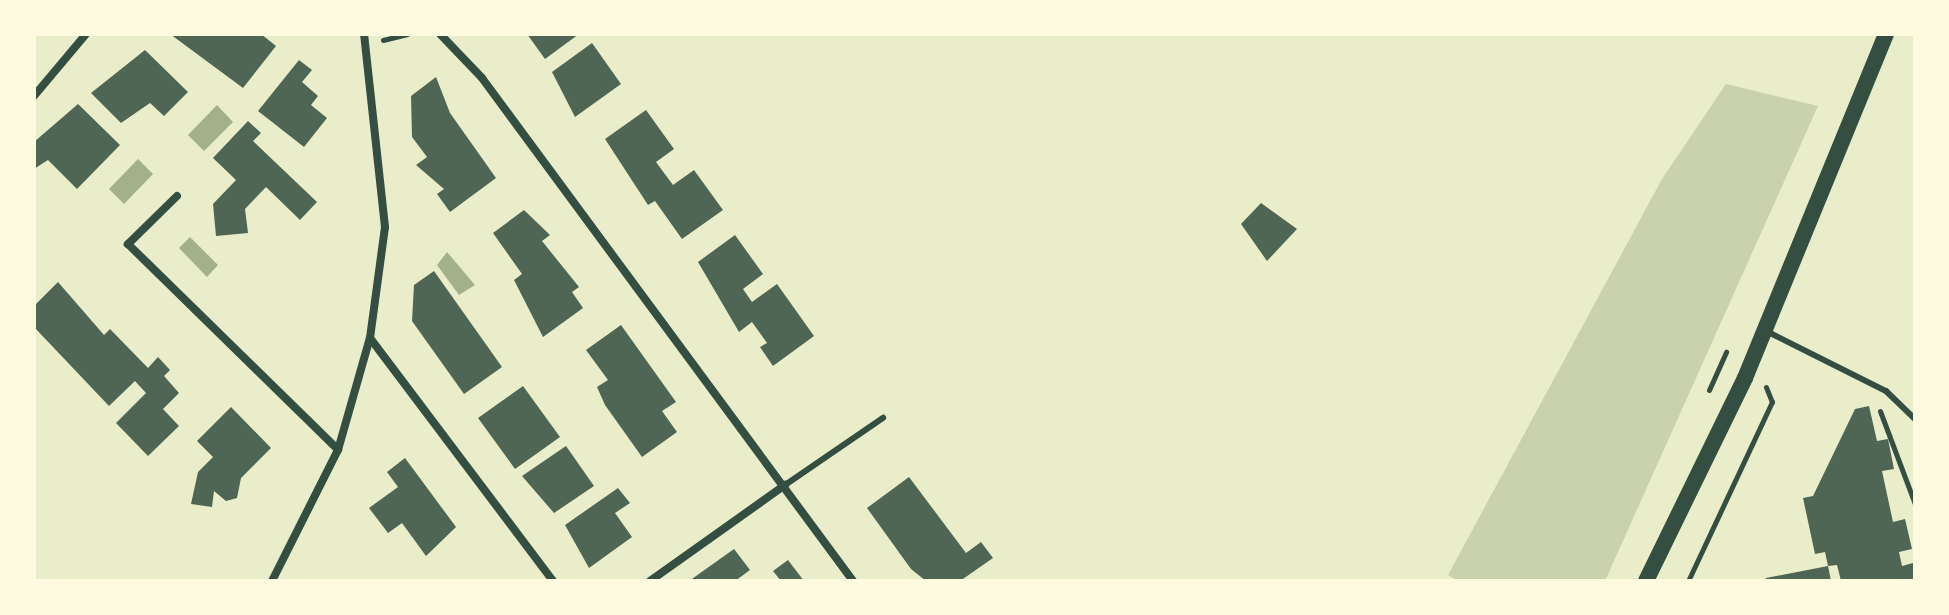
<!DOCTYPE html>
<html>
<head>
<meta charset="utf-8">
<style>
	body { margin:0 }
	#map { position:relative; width:1949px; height:615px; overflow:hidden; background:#e9edc9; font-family:Manrope,sans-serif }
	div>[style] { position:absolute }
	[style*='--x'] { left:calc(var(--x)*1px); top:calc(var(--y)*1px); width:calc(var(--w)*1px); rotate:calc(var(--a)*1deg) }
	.green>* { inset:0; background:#cad2ad }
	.water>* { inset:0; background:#a3b18a }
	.building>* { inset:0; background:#4f6655 }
	.path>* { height:5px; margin:-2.5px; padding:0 2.5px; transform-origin:2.5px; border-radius:2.5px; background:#344e41 }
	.service>* { height:6px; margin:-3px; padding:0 3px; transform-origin:3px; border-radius:3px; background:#344e41 }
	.minor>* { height:8px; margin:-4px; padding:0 4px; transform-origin:4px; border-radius:4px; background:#344e41 }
	.secondary>* { height:16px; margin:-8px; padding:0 8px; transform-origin:8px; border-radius:8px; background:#344e41 }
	span { translate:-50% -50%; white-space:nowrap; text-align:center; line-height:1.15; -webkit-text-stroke:7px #fefae0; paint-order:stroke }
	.frame { position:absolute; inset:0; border:36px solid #fefae0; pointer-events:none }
</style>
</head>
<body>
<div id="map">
	<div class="green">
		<i style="clip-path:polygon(1726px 84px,1818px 106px,1605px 581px,1458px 581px,1448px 575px,1662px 179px)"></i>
	</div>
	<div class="water">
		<i style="clip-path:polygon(217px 105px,233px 122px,204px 151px,188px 135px)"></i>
		<i style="clip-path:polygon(138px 159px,153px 174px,124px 204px,109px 189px)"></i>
		<i style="clip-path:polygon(190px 237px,218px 265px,207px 277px,179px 248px)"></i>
		<i style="clip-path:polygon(447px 252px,475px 285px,459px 295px,437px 265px)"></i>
	</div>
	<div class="building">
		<i style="clip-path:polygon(170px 34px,261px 34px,276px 46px,243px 88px)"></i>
		<i style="clip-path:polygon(527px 34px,579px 34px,545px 59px)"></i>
		<i style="clip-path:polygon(592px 43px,621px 84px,575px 117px,552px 72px)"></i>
		<i style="clip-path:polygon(145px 50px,188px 92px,164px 116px,150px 103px,121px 123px,91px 93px)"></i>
		<i style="clip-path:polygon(299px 60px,312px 70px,302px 82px,318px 96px,311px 105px,327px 118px,304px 147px,258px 111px)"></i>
		<i style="clip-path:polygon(436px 77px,450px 113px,496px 178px,450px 212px,437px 194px,444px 189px,416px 165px,427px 157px,412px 137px,411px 96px)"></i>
		<i style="clip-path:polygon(78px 104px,120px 145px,77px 189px,48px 160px,34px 169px,34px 142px)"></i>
		<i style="clip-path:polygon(646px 110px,674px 149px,656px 162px,673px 185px,694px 170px,723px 210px,682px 239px,655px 201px,648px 205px,605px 139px)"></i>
		<i style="clip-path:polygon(248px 121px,261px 133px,253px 141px,317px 202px,300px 220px,266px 187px,245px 209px,248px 233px,216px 236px,213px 204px,236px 180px,213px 158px)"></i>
		<i style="clip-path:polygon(1261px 203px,1297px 229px,1267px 261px,1241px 224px)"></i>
		<i style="clip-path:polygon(524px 210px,550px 235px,542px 241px,579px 287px,572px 292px,583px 308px,543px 337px,514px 280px,522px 274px,493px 233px)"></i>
		<i style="clip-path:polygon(735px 235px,763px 274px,743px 289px,752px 302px,777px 284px,814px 336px,773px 366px,760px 347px,767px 343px,752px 322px,739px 332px,698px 262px)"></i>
		<i style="clip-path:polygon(434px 271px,502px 367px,464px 394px,412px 321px,414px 285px)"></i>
		<i style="clip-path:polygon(58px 282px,104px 335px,110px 329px,148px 368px,158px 357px,170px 370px,164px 376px,179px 393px,163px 409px,179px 426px,148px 456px,116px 423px,146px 393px,135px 381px,109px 406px,34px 327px,34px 306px)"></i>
		<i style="clip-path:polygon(621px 325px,676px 402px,662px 411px,677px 432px,642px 457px,605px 405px,597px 387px,608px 380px,586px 350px)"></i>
		<i style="clip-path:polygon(523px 386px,560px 437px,515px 469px,478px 418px)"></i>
		<i style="clip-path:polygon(1869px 406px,1877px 441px,1888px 439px,1894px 469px,1882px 471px,1893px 522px,1905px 519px,1912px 549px,1899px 552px,1902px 566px,1913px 563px,1915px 581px,1841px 581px,1837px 565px,1828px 566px,1825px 552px,1815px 554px,1803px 498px,1813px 496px,1855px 409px)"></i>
		<i style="clip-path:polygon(231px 407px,271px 448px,241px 478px,237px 498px,226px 501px,214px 491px,212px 507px,191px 504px,198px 472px,213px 457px,197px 441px)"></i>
		<i style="clip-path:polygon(566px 446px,594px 486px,554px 513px,522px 476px)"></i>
		<i style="clip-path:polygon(405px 458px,456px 527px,426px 556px,402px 523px,388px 533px,369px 508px,398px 487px,387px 472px)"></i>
		<i style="clip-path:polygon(909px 477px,966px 553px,981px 542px,993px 558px,960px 581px,926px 581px,911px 569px,867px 508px)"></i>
		<i style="clip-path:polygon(618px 488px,630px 503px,615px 513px,632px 537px,589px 568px,565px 525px)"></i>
		<i style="clip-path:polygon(734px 549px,750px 570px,735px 581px,689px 581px)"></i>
		<i style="clip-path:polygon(788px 560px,804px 581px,781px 581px,773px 571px)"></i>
		<i style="clip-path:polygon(1828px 566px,1831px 581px,1766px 581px,1766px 578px)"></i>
	</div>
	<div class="path">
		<i style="--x:383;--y:40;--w:25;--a:-14"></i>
		<i style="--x:1709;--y:390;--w:42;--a:-65.9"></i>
		<i style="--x:1880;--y:411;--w:99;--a:69.4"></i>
		<i style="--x:1688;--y:581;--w:198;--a:-64.9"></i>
		<i style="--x:1772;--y:402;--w:16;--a:-112"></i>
	</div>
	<div class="service">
		<i style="--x:1768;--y:332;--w:132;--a:26.6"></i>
		<i style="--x:1886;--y:391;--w:40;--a:44"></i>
		<i style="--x:785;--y:485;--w:119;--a:-34.4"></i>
	</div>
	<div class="minor">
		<i style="--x:440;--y:34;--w:61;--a:46.3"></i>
		<i style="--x:482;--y:78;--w:625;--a:53.59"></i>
		<i style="--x:34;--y:96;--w:81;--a:-50"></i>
		<i style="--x:177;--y:196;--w:69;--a:135.6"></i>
		<i style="--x:128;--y:244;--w:294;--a:44.4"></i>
		<i style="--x:370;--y:338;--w:304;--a:53"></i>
		<i style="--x:272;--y:581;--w:147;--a:-63.3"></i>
		<i style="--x:338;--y:450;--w:116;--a:-74.1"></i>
		<i style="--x:370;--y:338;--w:112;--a:-82.3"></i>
		<i style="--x:385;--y:227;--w:194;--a:-96.2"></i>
		<i style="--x:650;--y:581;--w:166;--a:-35.4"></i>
	</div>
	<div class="secondary">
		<i style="--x:1646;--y:581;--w:226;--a:-64"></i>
		<i style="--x:1745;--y:378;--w:372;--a:-67.7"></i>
	</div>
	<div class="frame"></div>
</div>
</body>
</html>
